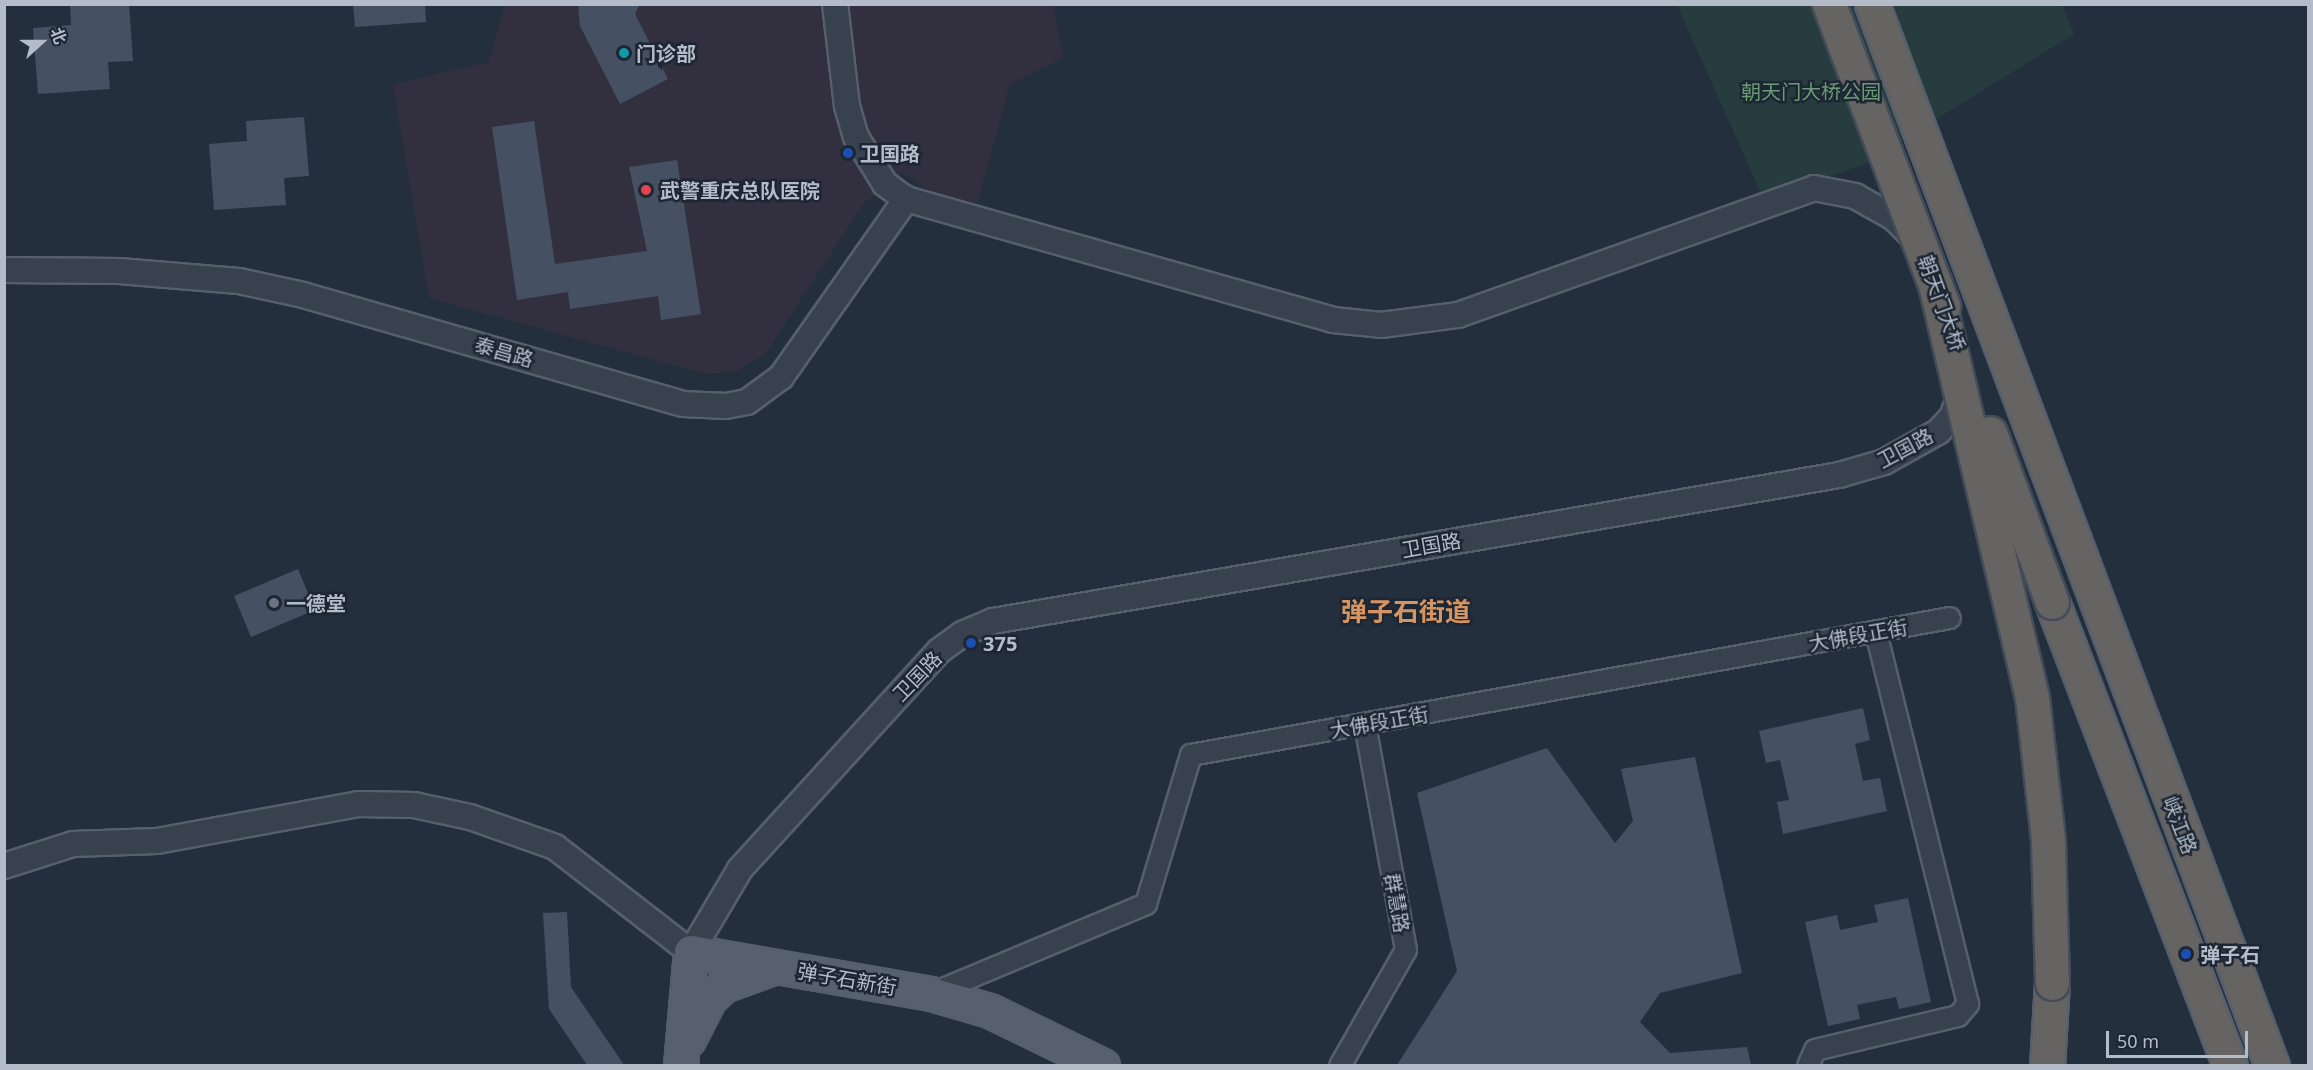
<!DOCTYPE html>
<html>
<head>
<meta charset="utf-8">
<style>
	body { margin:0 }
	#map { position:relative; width:2313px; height:1070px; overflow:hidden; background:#242f3e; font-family:"Noto Sans","Noto Sans SC",sans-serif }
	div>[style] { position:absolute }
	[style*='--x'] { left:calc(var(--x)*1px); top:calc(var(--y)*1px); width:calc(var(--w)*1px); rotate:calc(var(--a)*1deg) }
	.medical>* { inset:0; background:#32303f }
	.green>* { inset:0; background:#263c3f }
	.building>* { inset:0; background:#455162 }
	.roads { filter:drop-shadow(2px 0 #565f6c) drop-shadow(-2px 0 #565f6c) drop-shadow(0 2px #565f6c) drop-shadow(0 -2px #565f6c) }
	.minor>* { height:20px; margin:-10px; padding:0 10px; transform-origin:10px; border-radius:10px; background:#38414e }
	.tertiary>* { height:24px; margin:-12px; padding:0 12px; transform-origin:12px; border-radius:12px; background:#38414e }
	.primary>* { height:32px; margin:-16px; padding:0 16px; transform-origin:16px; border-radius:16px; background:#56606e }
	.trunk>* { height:33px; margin:-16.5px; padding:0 16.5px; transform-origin:16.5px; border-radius:16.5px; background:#656462 }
	.bridges { filter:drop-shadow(2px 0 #434c59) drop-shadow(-2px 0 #434c59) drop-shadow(0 2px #434c59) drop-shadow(0 -2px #434c59) }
	.trunk-bridge>* { height:33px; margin:-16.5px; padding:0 16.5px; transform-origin:16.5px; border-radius:16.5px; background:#656462 }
	.dots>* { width:16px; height:16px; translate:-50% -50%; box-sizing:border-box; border:3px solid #1d2633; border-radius:50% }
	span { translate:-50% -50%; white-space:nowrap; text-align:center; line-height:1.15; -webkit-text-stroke:5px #1d2633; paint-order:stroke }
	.poi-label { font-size:20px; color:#b4bcc9; font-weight:700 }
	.left { translate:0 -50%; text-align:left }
	.park-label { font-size:20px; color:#6b9a76 }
	.street-label { font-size:20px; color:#b4bcc9 }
	.district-label { font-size:26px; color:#d59563; font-weight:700 }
	.frame { position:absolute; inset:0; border:6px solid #b4bcc9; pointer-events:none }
	.north { position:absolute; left:12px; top:12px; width:60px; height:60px; -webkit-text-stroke:4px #1d2633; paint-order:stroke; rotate:69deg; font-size:16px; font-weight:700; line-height:24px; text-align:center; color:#b4bcc9 }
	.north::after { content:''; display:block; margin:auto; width:21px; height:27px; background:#b4bcc9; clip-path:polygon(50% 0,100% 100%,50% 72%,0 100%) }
	.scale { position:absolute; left:2106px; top:1031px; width:142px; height:27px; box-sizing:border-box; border:3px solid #b4bcc9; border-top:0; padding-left:8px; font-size:18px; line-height:21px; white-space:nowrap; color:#b4bcc9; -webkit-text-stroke:4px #1d2633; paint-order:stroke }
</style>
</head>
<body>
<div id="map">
	<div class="medical">
		<i style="clip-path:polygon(505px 4px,1053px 5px,1063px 58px,1010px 84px,977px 205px,934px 194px,902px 172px,863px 204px,766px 353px,737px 371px,706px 374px,429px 298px,393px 84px,489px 62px)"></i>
	</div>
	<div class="green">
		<i style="clip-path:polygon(1677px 5px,2062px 5px,2074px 34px,1862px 165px,1764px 200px)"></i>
	</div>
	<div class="building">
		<i style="clip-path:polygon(129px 4px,133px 61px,108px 62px,110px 89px,38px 94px,33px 28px,71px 25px,70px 5px)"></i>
		<i style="clip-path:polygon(353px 4px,425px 4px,426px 22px,355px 27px)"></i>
		<i style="clip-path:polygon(578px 4px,640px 4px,635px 14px,668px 79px,620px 104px,580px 26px)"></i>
		<i style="clip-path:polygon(304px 117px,309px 176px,284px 178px,286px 205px,214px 210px,209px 144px,247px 141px,246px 121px)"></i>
		<i style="clip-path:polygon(534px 121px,555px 264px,647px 251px,629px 167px,677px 160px,701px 314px,661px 320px,658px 296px,570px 309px,568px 292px,517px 300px,492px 127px)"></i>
		<i style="clip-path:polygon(298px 569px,315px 610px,251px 637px,234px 596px)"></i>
		<i style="clip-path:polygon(1863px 708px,1870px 740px,1855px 744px,1863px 781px,1880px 778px,1887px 811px,1783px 834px,1777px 802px,1789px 800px,1780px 760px,1766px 763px,1759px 731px)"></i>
		<i style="clip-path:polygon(1547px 748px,1615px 843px,1633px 821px,1621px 769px,1695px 757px,1742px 973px,1660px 993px,1640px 1022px,1670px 1053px,1747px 1047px,1751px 1065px,1397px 1065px,1457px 971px,1417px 793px)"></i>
		<i style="clip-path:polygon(1908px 898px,1931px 1002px,1899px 1009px,1896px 997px,1857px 1005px,1860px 1019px,1828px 1026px,1805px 922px,1837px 915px,1840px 930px,1878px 922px,1874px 905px)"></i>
		<i style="clip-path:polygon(567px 912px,571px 987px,624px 1065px,587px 1065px,549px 1009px,543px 913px)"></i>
	</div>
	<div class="roads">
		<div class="minor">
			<i style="--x:931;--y:994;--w:233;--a:-22.7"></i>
			<i style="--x:1146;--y:904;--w:156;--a:-73.2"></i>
			<i style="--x:1191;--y:755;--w:771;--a:-10.23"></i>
			<i style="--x:1340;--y:1066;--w:133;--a:-60.4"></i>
			<i style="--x:1406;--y:950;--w:230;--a:-100.3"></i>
			<i style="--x:1808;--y:1066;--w:17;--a:-66"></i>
			<i style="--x:1815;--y:1050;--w:147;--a:-13.4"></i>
			<i style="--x:1958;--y:1016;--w:16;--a:-50"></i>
			<i style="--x:1968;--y:1004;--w:383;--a:-103.9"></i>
		</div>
		<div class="tertiary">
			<i style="--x:835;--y:4;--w:103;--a:83.3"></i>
			<i style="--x:847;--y:106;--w:32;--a:74"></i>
			<i style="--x:856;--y:137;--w:55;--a:58.3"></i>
			<i style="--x:885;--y:184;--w:26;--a:36"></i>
			<i style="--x:906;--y:199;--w:444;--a:15.8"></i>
			<i style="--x:1333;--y:320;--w:48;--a:5.9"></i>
			<i style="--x:1381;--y:325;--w:78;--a:-7.4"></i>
			<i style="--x:1458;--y:315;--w:378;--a:-19.6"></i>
			<i style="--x:1814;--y:188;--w:42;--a:11"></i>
			<i style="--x:1855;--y:196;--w:45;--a:29.4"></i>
			<i style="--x:1894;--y:218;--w:28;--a:45"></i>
			<i style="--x:4;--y:270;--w:115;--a:0.5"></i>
			<i style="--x:119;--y:271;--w:120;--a:4.8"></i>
			<i style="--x:239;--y:281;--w:66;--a:12.3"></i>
			<i style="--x:303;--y:295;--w:395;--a:16"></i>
			<i style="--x:683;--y:404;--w:43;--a:2.7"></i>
			<i style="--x:726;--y:406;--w:21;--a:-11"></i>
			<i style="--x:747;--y:402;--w:42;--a:-36.3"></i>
			<i style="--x:781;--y:377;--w:218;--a:-54.9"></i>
			<i style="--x:4;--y:866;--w:72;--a:-17.7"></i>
			<i style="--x:73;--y:844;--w:84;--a:-2"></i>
			<i style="--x:157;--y:841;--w:205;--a:-10.4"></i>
			<i style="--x:359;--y:804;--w:55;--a:1"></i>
			<i style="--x:414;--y:805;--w:57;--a:12.1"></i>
			<i style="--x:470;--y:817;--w:90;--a:19.4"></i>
			<i style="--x:555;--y:847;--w:172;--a:37.7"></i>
			<i style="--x:691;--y:952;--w:96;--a:-59.4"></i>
			<i style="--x:740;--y:869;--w:295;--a:-47.6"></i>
			<i style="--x:939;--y:651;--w:29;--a:-36"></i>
			<i style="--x:962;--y:634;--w:34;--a:-23"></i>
			<i style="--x:993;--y:621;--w:859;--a:-9.79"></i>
			<i style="--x:1839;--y:475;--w:47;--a:-16.1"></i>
			<i style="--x:1884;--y:462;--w:62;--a:-29.1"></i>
			<i style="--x:1938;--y:432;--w:21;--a:-47"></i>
			<i style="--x:1952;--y:417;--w:30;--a:-70"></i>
		</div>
		<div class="primary">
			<i style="--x:689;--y:1040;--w:46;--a:-62.9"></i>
			<i style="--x:710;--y:999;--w:19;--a:-43"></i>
			<i style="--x:724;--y:986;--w:53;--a:-19.8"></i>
			<i style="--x:681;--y:1066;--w:114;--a:-85"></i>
			<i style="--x:691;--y:952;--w:244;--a:9.9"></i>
			<i style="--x:931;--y:994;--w:61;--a:16.1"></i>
			<i style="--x:990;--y:1011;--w:126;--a:26"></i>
		</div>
		<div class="trunk">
			<i style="--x:1872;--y:4;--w:1135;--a:69.36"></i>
			<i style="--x:2052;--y:602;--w:497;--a:69"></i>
			<i style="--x:2047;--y:1066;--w:83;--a:-86.6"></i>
		</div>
	</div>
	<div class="bridges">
		<div class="trunk-bridge">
			<i style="--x:1829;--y:4;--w:323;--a:69.3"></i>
			<i style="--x:1935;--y:284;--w:424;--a:76.8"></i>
			<i style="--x:2032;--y:697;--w:144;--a:83.6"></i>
			<i style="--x:2048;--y:840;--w:143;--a:88.4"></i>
			<i style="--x:1990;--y:433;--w:180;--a:69.9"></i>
		</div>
	</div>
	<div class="dots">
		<i style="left:624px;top:53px;background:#0f9aa8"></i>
		<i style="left:848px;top:153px;background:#1a4fb4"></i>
		<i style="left:646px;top:190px;background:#e0444e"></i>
		<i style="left:274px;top:603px;background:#6b7280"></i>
		<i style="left:971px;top:643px;background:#1a4fb4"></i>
		<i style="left:2186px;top:954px;background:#1a4fb4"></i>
	</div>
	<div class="poi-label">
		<span class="left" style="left:636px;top:53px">门诊部</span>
		<span class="left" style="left:860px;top:153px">卫国路</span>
		<span class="left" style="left:660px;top:190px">武警重庆总队医院</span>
		<span class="left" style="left:286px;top:603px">一德堂</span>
		<span class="left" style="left:983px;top:643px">375</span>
		<span class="left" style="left:2200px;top:954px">弹子石</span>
	</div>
	<div class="park-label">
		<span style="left:1811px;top:91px">朝天门大桥公园</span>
	</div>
	<div class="street-label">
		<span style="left:1942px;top:303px;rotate:70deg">朝天门大桥</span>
		<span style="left:504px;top:352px;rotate:16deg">泰昌路</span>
		<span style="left:1905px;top:448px;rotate:-28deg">卫国路</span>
		<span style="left:1431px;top:545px;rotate:-10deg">卫国路</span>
		<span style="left:1858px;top:635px;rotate:-10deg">大佛段正街</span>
		<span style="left:917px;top:676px;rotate:-46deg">卫国路</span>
		<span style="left:1379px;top:722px;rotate:-10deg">大佛段正街</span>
		<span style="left:2180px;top:825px;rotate:69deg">峡江路</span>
		<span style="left:1397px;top:903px;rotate:80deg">群慧路</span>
		<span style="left:847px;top:979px;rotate:10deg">弹子石新街</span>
	</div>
	<div class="district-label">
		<span style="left:1406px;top:612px">弹子石街道</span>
	</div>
	<div class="frame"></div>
	<div class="north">北</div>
	<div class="scale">50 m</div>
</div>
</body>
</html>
